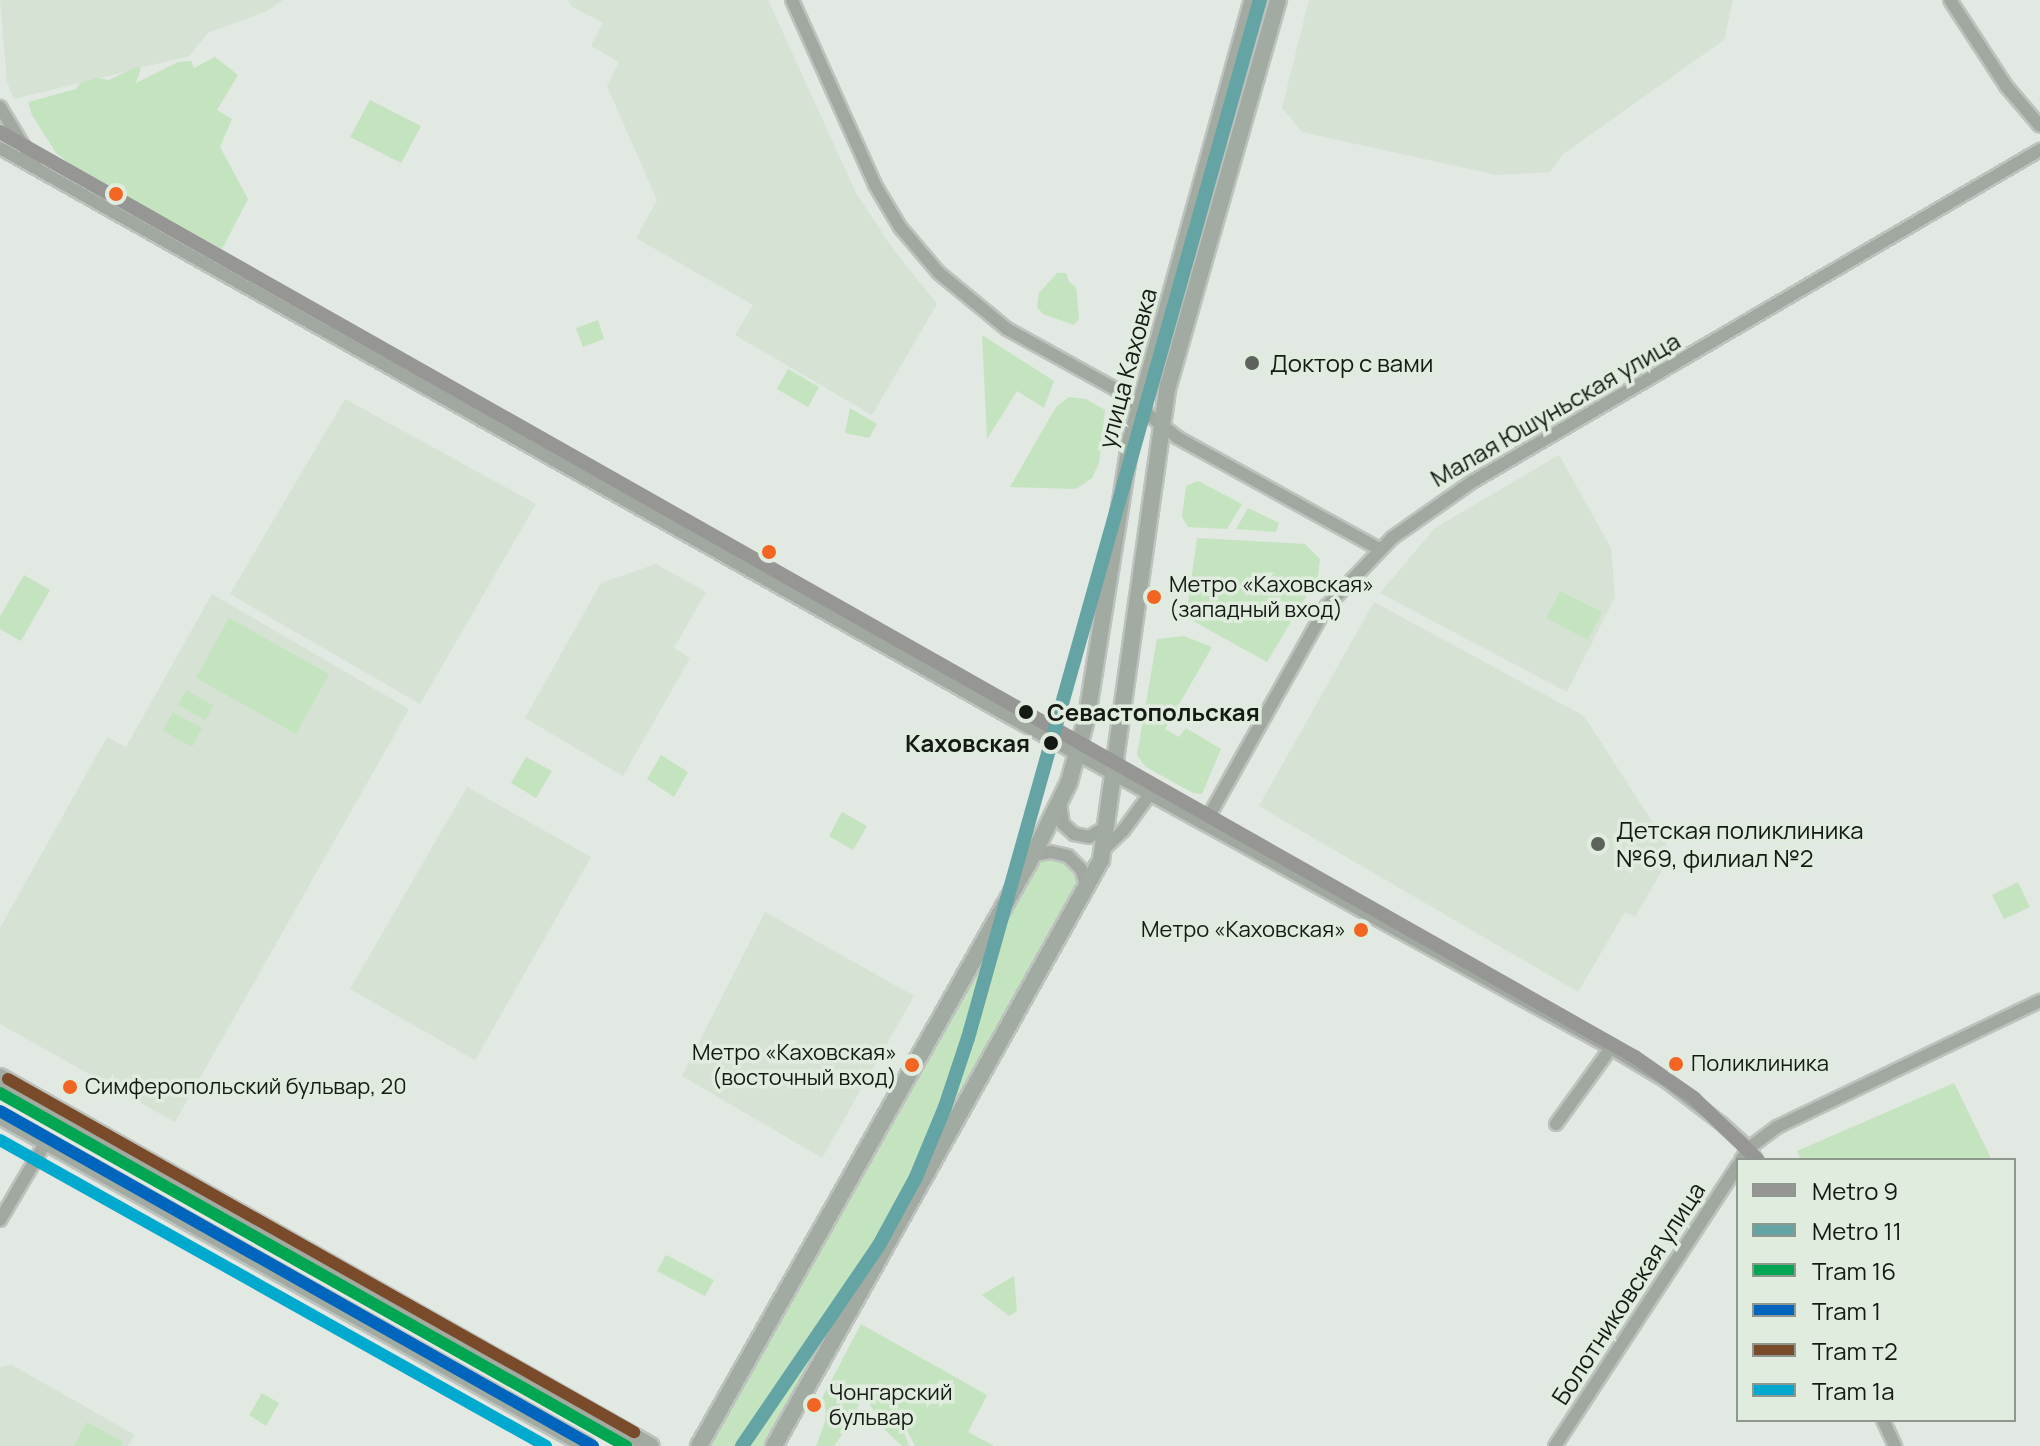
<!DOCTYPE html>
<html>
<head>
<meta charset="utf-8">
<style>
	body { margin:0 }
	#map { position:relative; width:2040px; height:1446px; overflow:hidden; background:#e2e8e2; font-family:Manrope,sans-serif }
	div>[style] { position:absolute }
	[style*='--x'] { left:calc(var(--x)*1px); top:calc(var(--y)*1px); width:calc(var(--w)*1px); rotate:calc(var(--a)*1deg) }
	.built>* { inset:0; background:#d6e2d4 }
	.green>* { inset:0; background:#c4e4bf }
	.roads { filter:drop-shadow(2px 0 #bec2be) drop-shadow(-2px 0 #bec2be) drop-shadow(0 2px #bec2be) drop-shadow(0 -2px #bec2be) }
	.minor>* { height:12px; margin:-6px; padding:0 6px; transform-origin:6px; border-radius:6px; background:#a1a89f }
	.major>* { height:16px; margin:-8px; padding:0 8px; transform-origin:8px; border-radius:8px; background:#a1aba1 }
	.tram-1>* { height:12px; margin:-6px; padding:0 6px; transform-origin:6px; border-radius:6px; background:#00a651 }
	.tram-2>* { height:12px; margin:-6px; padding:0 6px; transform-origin:6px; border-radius:6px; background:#0065bd }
	.tram-3>* { height:12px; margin:-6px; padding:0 6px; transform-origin:6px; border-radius:6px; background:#7a4b2a }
	.tram-4>* { height:12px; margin:-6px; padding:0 6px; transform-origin:6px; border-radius:6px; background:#00a9ce }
	.metro-1>* { height:14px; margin:-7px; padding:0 7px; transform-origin:7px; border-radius:7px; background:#969695 }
	.metro-2>* { height:14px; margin:-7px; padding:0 7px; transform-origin:7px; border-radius:7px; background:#64a4a5 }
	.dots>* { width:22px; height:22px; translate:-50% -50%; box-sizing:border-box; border:4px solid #e0ecde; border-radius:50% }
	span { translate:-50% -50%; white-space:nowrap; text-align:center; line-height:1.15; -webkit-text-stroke:7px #e0ecde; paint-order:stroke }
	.bus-label { font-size:22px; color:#161a15 }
	.left { translate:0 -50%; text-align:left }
	.right { translate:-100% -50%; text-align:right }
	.poi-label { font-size:24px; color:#161a15 }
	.street-label { font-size:24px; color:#161a15 }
	.stop-label { font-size:24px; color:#161a15; font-weight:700 }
	.legend { position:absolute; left:1736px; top:1158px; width:280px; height:264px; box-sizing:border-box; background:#e0ecde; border:2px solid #8f988e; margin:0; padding:10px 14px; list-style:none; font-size:24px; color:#161a15 }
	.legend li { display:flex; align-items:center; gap:16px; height:40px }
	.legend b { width:40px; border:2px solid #8f988e }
</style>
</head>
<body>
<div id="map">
	<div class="built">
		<i style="clip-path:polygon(0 0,283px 0,267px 11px,208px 33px,189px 56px,14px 99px,7px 82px)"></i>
		<i style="clip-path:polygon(568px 0,768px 0,856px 193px,893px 249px,937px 304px,872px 415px,735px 335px,753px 305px,636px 238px,657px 200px,607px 86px,619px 62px,591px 46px,603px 23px,571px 6px)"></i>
		<i style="clip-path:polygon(1309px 0,1733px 0,1724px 40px,1563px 154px,1550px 172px,1497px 175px,1302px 132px,1282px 108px)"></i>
		<i style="clip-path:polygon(345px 399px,536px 504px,420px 704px,230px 594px)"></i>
		<i style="clip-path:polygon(1559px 455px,1611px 548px,1615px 597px,1567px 692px,1380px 593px,1435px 528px)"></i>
		<i style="clip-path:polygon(656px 564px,706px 592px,674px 648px,690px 658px,623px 776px,525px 718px,601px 583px)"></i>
		<i style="clip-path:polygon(212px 594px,409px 709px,175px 1122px,0 1024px,0 928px,107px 737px,126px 747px)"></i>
		<i style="clip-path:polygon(1374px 602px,1584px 716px,1667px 845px,1661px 859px,1662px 870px,1635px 917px,1625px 912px,1578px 992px,1259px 806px)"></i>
		<i style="clip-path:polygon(467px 787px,591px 857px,475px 1060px,350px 989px)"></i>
		<i style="clip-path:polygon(765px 912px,914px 996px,822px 1158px,682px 1076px)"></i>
		<i style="clip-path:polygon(12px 1365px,135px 1435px,128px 1446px,0 1446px,0 1367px)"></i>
	</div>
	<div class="green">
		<i style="clip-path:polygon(215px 57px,238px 75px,217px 110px,232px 119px,220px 147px,248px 199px,222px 249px,75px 168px,56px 153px,32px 115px,28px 102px,76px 89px,80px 83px,96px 78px,109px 80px,136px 67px,141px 68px,136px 83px,178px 62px,191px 61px,194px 68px)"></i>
		<i style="clip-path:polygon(370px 100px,421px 126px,401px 163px,350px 137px)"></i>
		<i style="clip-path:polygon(1057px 273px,1066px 273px,1069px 282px,1076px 287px,1079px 319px,1074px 325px,1043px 314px,1037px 307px,1039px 293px)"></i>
		<i style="clip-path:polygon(598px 320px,604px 339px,583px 347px,576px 328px)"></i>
		<i style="clip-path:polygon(982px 335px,1054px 381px,1044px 408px,1017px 391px,987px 439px)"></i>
		<i style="clip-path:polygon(788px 369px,819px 387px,808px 407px,777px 389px)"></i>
		<i style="clip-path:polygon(1069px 397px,1086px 399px,1105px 410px,1099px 463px,1092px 478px,1076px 489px,1010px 487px,1056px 407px)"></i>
		<i style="clip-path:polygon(850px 408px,877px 424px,869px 438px,845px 433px)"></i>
		<i style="clip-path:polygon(1198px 481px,1242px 504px,1227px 529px,1188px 527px,1182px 517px,1186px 486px)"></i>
		<i style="clip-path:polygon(1248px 508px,1279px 523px,1276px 532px,1236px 529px)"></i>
		<i style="clip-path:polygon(1197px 538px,1305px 544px,1320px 559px,1318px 576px,1267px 662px,1186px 617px)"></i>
		<i style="clip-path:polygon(24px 575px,50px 590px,21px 641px,0 629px,0 616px)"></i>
		<i style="clip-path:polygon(1560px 591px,1602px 612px,1588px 640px,1546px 618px)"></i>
		<i style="clip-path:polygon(229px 618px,329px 674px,296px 734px,196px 678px)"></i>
		<i style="clip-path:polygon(1184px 636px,1212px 647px,1165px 729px,1179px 737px,1186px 728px,1221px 749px,1202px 794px,1193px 793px,1146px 767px,1137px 755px,1157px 639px)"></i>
		<i style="clip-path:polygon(186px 690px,214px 706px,205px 720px,178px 705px)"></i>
		<i style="clip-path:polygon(173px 712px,202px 728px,192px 747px,163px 731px)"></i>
		<i style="clip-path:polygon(661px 755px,688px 772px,674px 797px,647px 779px)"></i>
		<i style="clip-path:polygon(526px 757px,552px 771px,536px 798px,511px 783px)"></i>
		<i style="clip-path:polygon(842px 812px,867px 826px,853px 850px,829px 836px)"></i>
		<i style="clip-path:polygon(1058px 858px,1076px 868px,1083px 886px,767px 1446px,711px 1446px,1039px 862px)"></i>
		<i style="clip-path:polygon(2018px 882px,2030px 907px,2004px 919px,1992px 895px)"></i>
		<i style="clip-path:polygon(1954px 1083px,1992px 1160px,1801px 1160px,1797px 1151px)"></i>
		<i style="clip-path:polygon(666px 1255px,714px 1280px,705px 1296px,657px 1271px)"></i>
		<i style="clip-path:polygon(1014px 1276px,1017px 1311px,1009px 1316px,982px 1295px)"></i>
		<i style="clip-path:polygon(861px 1324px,987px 1395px,968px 1432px,994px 1446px,915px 1446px,897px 1412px,909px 1446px,902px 1446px,884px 1429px,867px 1399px,886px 1388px,897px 1411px,886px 1385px,877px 1384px,861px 1397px,855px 1416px,834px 1446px,816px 1446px,825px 1422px,826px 1410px,821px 1400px)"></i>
		<i style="clip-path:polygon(262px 1393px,279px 1403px,266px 1426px,249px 1415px)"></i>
		<i style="clip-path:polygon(87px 1422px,123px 1442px,121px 1446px,74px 1446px)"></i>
	</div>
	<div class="roads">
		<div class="minor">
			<i style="--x:792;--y:0;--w:203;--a:65.8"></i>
			<i style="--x:875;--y:185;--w:49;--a:59.2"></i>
			<i style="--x:900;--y:227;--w:60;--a:49.7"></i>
			<i style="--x:939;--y:273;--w:88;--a:39.5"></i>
			<i style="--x:1007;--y:329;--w:128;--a:29"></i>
			<i style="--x:1119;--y:391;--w:75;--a:38.5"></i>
			<i style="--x:1178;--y:438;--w:230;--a:28.9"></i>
			<i style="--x:1950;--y:0;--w:103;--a:56.9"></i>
			<i style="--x:2006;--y:86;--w:52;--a:49.6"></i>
			<i style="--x:0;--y:107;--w:70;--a:59"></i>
			<i style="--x:0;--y:148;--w:1157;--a:29.4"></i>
			<i style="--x:1008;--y:716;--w:688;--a:28.84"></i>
			<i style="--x:1611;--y:1048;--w:64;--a:31"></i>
			<i style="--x:1666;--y:1081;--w:69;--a:37.4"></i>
			<i style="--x:1721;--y:1123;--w:38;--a:42"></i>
			<i style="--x:1749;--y:1148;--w:14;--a:60"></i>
			<i style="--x:1060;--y:803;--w:21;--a:82"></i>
			<i style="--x:1063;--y:824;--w:15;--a:42"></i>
			<i style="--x:1074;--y:834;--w:15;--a:11"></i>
			<i style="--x:1089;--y:837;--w:22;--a:-30"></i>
			<i style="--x:1205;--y:823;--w:249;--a:-60.7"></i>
			<i style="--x:1327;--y:606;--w:94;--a:-46.3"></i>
			<i style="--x:1392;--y:538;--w:98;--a:-35"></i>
			<i style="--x:1472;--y:482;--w:658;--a:-30.31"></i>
			<i style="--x:1103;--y:850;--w:28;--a:-44"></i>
			<i style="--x:1123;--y:831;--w:46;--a:-53.9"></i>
			<i style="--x:1033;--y:855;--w:18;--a:-9"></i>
			<i style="--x:1051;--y:852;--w:17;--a:13"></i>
			<i style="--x:1068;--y:856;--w:18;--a:45"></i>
			<i style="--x:1081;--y:869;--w:18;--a:71"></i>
			<i style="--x:1556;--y:1124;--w:94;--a:-54.1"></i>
			<i style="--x:1741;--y:1160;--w:14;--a:-56"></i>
			<i style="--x:1749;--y:1148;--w:35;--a:-37"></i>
			<i style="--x:1777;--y:1127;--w:292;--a:-25.6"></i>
			<i style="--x:0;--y:1220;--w:91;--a:-59.5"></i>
			<i style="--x:1883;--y:1420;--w:29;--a:65"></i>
			<i style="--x:1555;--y:1446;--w:335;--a:-56.9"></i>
		</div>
		<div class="major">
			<i style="--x:0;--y:1077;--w:748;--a:29.55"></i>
			<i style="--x:0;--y:1116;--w:673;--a:29.34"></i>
			<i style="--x:699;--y:1446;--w:679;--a:-60.53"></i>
			<i style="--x:1033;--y:855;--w:81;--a:-63.7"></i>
			<i style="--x:1069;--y:782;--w:68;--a:-74.7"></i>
			<i style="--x:1087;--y:716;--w:280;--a:-81"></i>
			<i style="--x:1131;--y:439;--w:456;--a:-74.5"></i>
			<i style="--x:774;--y:1446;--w:671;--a:-60.84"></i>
			<i style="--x:1101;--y:860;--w:479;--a:-82"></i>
			<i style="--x:1168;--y:386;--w:401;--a:-74.1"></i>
		</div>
	</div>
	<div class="tram-1">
		<i style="--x:0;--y:1093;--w:719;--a:29.42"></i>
	</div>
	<div class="tram-2">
		<i style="--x:0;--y:1111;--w:681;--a:29.46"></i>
	</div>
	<div class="tram-3">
		<i style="--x:8;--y:1079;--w:719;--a:29.42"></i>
	</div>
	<div class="tram-4">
		<i style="--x:0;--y:1140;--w:626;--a:29.27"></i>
	</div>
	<div class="metro-1">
		<i style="--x:0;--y:132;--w:1879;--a:29.5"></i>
		<i style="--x:1635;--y:1057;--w:72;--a:34.8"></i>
		<i style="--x:1694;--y:1098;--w:89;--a:44.1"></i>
	</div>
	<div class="metro-2">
		<i style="--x:742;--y:1446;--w:243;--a:-55.7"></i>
		<i style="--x:879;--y:1245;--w:77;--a:-61.4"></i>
		<i style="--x:916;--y:1177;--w:76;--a:-67.5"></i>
		<i style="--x:945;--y:1107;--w:73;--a:-71.6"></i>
		<i style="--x:968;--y:1038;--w:1078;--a:-74.29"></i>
	</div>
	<div class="dots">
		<i style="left:116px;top:194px;background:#f26522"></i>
		<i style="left:1252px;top:363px;background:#5d625d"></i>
		<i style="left:769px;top:552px;background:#f26522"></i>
		<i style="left:1154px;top:597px;background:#f26522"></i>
		<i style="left:1026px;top:712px;background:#161a15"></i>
		<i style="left:1051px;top:743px;background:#161a15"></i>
		<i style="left:1598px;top:844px;background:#5d625d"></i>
		<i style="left:1361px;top:930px;background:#f26522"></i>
		<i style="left:1676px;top:1064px;background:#f26522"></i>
		<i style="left:912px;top:1065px;background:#f26522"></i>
		<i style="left:70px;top:1087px;background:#f26522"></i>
		<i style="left:814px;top:1405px;background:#f26522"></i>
	</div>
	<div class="bus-label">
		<span class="left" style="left:1169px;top:597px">Метро «Каховская»<br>(западный вход)</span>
		<span class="right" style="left:1346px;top:930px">Метро «Каховская»</span>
		<span class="right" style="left:897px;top:1065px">Метро «Каховская»<br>(восточный вход)</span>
		<span class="left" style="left:1691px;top:1064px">Поликлиника</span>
		<span class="left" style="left:85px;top:1087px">Симферопольский бульвар, 20</span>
		<span class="left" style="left:829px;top:1405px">Чонгарский<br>бульвар</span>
	</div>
	<div class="poi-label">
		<span class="left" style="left:1270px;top:363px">Доктор с вами</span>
		<span class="left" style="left:1616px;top:844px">Детская поликлиника<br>№69, филиал №2</span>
	</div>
	<div class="street-label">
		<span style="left:1127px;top:368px;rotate:-75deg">улица Каховка</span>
		<span style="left:1555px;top:409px;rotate:-30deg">Малая Юшуньская улица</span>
		<span style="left:1628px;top:1293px;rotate:-57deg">Болотниковская улица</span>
	</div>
	<div class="stop-label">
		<span class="left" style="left:1047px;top:712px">Севастопольская</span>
		<span class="right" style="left:1030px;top:743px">Каховская</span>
	</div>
	<ul class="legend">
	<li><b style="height:10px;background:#969695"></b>Metro 9</li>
	<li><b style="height:10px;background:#64a4a5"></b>Metro 11</li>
	<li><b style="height:10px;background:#00a651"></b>Tram 16</li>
	<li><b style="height:10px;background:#0065bd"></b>Tram 1</li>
	<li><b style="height:10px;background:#7a4b2a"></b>Tram т2</li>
	<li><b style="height:10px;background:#00a9ce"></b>Tram 1а</li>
	</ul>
</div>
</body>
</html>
